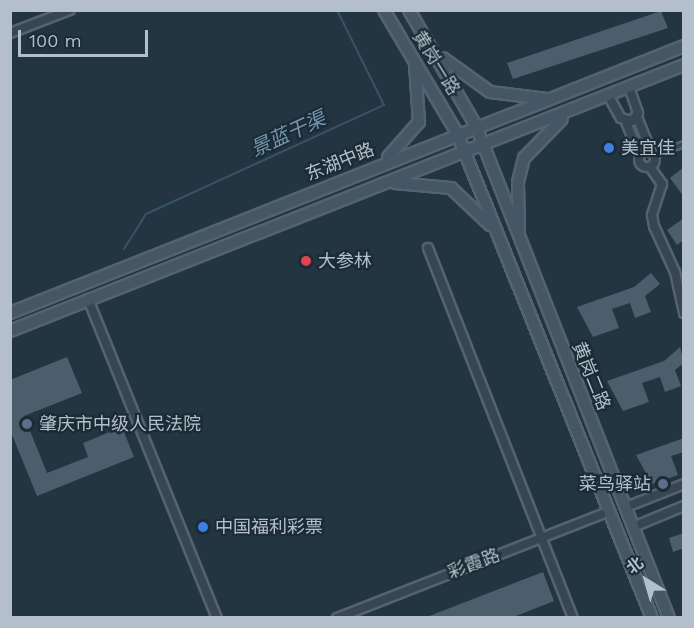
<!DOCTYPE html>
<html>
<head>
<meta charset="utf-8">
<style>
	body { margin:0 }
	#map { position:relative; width:694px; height:628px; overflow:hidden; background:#233541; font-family:"Work Sans","Noto Sans SC",sans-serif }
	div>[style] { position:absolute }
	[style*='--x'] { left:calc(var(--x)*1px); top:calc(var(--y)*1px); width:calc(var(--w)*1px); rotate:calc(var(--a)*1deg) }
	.stream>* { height:2px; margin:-1px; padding:0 1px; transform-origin:1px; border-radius:1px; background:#355468 }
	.building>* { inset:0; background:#4c5e6c }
	.roads { filter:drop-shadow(2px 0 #55636e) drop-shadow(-2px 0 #55636e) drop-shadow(0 2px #55636e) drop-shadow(0 -2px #55636e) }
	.lane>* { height:4px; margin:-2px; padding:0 2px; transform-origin:2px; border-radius:2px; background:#374650 }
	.street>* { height:8px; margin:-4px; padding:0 4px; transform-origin:4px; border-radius:4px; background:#374650 }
	.street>.ring { margin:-4px; padding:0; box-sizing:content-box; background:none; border:8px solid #374650; border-radius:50% }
	.secondary>* { height:10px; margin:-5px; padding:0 5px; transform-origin:5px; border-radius:5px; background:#455664 }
	.dots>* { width:16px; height:16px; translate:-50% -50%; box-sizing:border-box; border:3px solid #1c2b35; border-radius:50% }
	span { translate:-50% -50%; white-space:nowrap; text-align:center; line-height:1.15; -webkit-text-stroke:4.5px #1c2b35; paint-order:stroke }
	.street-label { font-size:18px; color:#b3c0cb }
	.poi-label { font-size:18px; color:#b3c0cb }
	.left { translate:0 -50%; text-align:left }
	.right { translate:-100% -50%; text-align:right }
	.water-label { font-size:20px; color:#7197b0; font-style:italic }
	.frame { position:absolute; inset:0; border:12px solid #b3c0cb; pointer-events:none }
	.north { position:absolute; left:616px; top:550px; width:60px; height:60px; -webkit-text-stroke:4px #1c2b35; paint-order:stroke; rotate:323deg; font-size:16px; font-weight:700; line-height:24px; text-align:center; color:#b3c0cb }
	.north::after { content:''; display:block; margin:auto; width:21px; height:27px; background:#b3c0cb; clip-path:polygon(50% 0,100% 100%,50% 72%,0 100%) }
	.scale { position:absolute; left:18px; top:30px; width:130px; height:27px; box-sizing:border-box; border:3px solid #b3c0cb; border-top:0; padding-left:8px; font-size:18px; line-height:21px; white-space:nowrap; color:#b3c0cb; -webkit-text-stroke:4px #1c2b35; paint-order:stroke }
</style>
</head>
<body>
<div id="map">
	<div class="stream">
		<i style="--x:124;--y:249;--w:41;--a:-57.8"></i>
		<i style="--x:146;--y:214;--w:262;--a:-24.6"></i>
		<i style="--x:384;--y:105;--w:106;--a:-116.3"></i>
	</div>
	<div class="building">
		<i style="clip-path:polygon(661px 11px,668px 28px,513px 79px,507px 63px)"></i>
		<i style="clip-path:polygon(684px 167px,684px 197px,670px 178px)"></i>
		<i style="clip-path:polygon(684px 218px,684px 240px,677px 245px,667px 230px)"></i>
		<i style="clip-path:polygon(651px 273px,660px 284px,645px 296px,651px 312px,635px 318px,630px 303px,612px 309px,619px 328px,593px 337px,577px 307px,634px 287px)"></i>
		<i style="clip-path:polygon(680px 347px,684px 363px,675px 370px,681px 386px,665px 392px,660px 377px,642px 383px,649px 402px,623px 411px,607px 381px,664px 361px)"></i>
		<i style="clip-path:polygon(67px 357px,82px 393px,24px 416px,47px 473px,88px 457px,83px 443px,122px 427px,134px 457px,37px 496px,10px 430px,10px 380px)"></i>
		<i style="clip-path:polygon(684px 438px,684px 452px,671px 456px,678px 475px,652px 484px,636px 455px)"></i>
		<i style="clip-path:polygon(684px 533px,684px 548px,673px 552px,669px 538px)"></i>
		<i style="clip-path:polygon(543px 572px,554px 601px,511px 618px,424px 618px)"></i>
	</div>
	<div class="roads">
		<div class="lane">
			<i style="--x:654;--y:156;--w:32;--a:-22"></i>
		</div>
		<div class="street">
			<i style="--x:10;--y:33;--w:64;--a:-21"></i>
			<i style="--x:608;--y:95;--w:26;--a:61"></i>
			<i style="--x:621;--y:118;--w:11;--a:15"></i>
			<i style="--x:632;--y:121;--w:10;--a:-53"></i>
			<i style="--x:638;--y:113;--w:28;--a:-109"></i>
			<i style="--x:637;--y:117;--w:38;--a:68"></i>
			<i style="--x:625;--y:120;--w:38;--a:67"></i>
			<i class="ring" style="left:639px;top:151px;width:8px;height:8px"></i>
			<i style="--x:650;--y:167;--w:21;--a:55"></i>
			<i style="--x:662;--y:184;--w:33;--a:108"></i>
			<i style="--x:652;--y:215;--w:11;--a:80"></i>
			<i style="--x:654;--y:226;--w:51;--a:65.5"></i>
			<i style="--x:675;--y:272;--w:42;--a:77.6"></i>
			<i style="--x:428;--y:248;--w:397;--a:68.6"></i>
			<i style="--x:88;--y:299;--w:344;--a:68"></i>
			<i style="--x:626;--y:507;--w:62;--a:-21.6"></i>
			<i style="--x:633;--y:527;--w:55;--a:-22.4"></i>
			<i style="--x:337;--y:618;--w:293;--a:-21.4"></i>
		</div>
		<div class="secondary">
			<i style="--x:384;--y:10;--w:143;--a:59.3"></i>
			<i style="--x:457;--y:133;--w:523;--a:68.1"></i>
			<i style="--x:409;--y:10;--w:134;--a:60"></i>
			<i style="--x:476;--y:126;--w:529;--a:68.58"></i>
			<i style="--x:443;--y:58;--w:58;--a:35.9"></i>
			<i style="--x:490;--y:92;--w:57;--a:7"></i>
			<i style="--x:388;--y:157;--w:47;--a:-48.5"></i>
			<i style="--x:419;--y:122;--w:57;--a:-94"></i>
			<i style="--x:395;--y:183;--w:56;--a:5.1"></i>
			<i style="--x:451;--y:188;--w:54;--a:43.5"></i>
			<i style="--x:519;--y:231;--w:49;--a:-91.2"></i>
			<i style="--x:518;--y:182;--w:25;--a:-76"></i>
			<i style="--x:524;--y:158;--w:54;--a:-45.7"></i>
			<i style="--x:10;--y:313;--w:725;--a:-21.61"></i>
			<i style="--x:10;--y:331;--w:725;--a:-21.54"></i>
		</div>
	</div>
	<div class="dots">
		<i style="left:609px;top:148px;background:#3f7fe0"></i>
		<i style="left:306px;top:261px;background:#e0444e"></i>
		<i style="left:27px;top:424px;background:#5c6f8a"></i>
		<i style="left:663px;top:484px;background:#5c6f8a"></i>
		<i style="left:203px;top:527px;background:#3f7fe0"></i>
	</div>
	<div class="street-label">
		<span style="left:436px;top:63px;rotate:58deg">黄岗一路</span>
		<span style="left:340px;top:162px;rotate:-22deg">东湖中路</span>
		<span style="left:591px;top:376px;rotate:68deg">黄岗二路</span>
		<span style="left:474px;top:564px;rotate:-21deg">彩霞路</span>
	</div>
	<div class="poi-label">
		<span class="left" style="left:621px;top:148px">美宜佳</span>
		<span class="left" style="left:318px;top:261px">大参林</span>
		<span class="left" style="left:39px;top:424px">肇庆市中级人民法院</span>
		<span class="right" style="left:651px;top:484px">菜鸟驿站</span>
		<span class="left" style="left:215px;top:527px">中国福利彩票</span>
	</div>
	<div class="water-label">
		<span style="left:288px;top:134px;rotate:-25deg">景蓝干渠</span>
	</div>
	<div class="frame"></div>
	<div class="north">北</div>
	<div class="scale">100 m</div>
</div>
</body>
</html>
